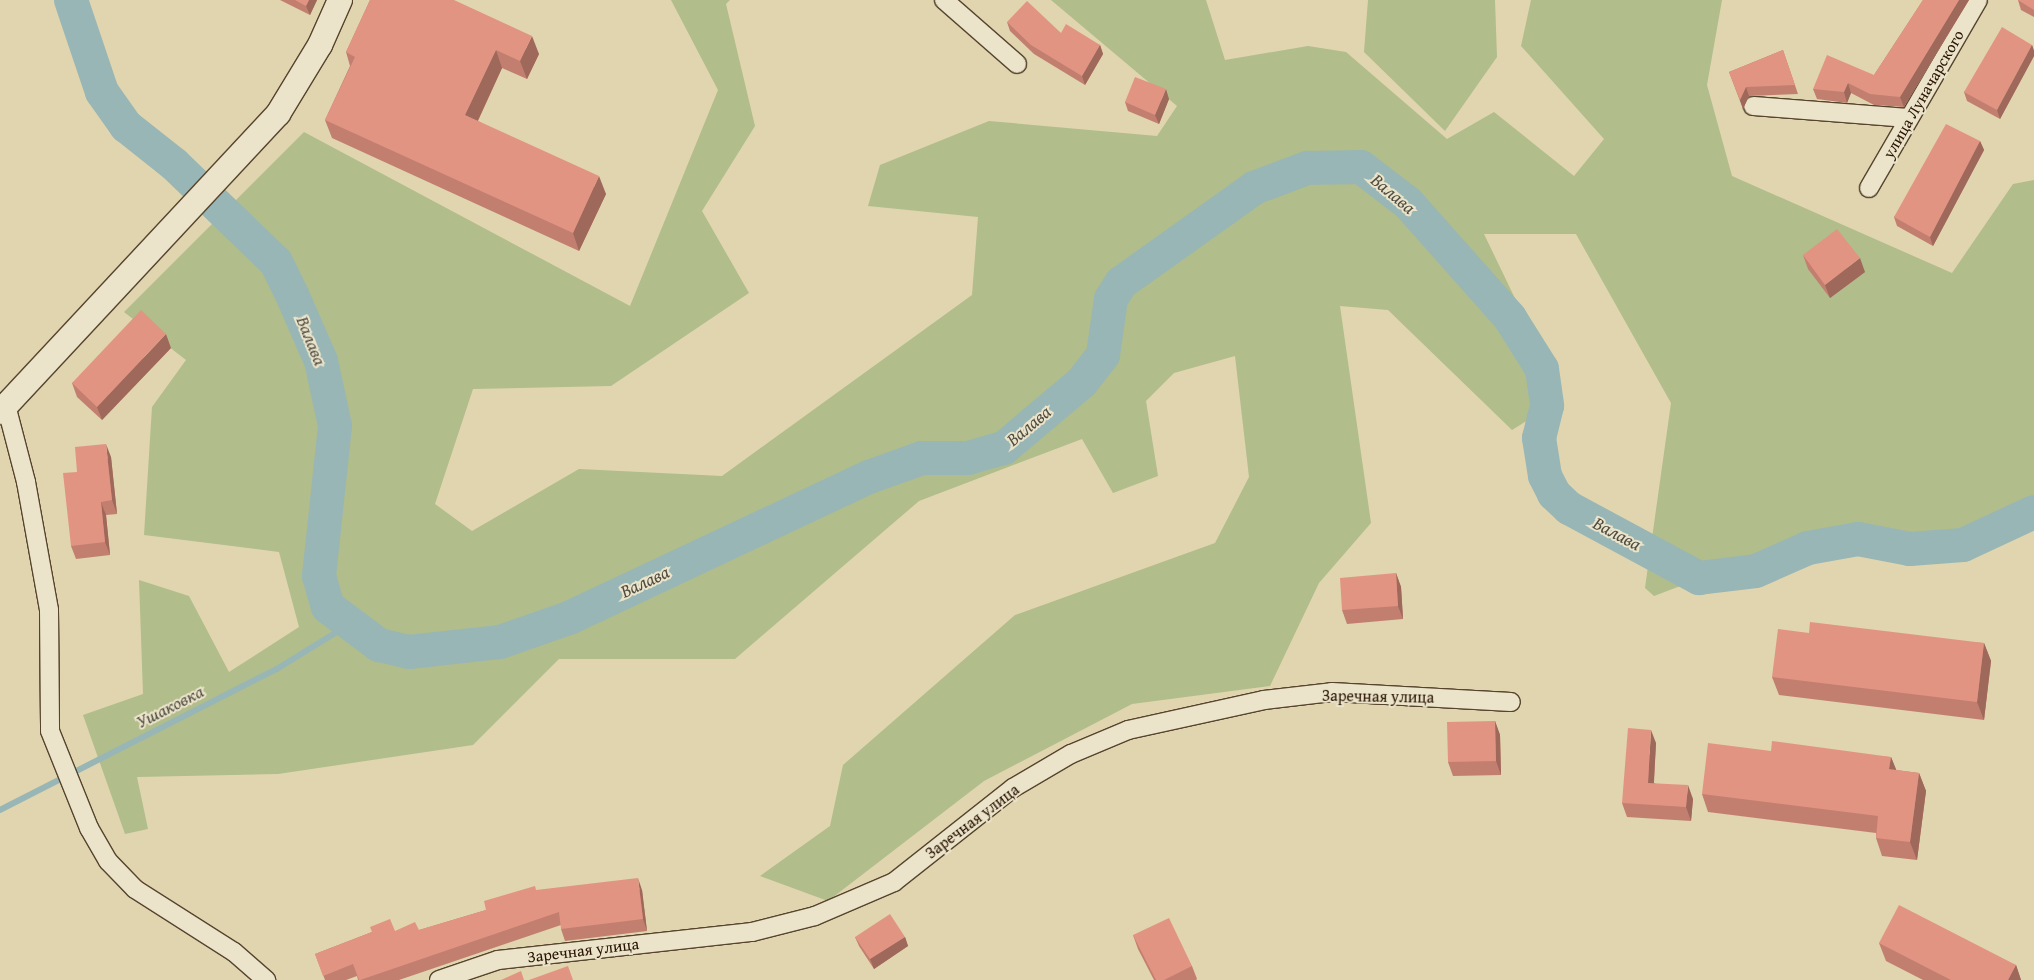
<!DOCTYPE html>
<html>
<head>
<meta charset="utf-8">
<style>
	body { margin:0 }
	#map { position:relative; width:2034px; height:980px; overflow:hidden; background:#e0d5ae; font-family:"Gentium Book Plus",serif }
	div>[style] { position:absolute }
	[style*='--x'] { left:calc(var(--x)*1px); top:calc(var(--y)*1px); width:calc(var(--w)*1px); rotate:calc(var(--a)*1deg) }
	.green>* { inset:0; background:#b1bd8b }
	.stream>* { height:5.5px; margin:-2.75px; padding:0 2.75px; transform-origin:2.75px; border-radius:2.75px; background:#98b6b5 }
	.river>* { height:34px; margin:-17px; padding:0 17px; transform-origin:17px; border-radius:17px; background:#98b6b5 }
	.roads { filter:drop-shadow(1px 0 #56442e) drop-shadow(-1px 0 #56442e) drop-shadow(0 1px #56442e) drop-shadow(0 -1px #56442e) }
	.street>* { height:18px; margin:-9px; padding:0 9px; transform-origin:9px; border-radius:9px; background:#ebe4ca }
	.secondary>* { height:24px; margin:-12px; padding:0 12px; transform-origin:12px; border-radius:12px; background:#ebe4ca }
	.wall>* { inset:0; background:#c27f70 }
	.shaded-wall>* { inset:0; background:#9e685b }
	.building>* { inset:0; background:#e29482 }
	span { translate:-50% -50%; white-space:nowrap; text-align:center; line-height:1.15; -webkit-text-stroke:4px #ebe4ca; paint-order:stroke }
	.street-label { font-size:16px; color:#281303 }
	.water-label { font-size:18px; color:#4f4c41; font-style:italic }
</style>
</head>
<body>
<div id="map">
	<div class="green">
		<i style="clip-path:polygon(671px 0,730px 0,726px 4px,755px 126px,702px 211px,749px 293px,611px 386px,473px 389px,435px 504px,472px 531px,579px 469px,722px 476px,972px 295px,978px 217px,868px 206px,880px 165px,989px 121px,1157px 136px,1177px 106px,1051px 0,1206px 0,1225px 60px,1308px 46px,1346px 52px,1447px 139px,1494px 112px,1574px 176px,1604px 139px,1521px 46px,1531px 0,1722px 0,1707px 85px,1732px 176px,1952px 273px,2013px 184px,2034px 180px,2034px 497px,2004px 520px,1929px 539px,1841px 525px,1654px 596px,1645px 588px,1671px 403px,1576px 234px,1484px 234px,1563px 398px,1512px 430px,1388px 310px,1340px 306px,1371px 523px,1319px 583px,1270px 686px,1132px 704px,984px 781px,828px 901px,760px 876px,830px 826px,843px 765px,1015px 615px,1215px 543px,1249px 477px,1235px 356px,1174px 373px,1146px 401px,1158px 476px,1113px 493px,1082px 439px,919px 501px,735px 659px,559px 659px,473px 745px,278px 774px,137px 777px,148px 829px,125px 834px,83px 715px,143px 694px,139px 580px,189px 596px,229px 672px,299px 627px,279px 552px,144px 535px,152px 407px,186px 360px,124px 312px,304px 132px,630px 306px,718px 90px)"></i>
		<i style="clip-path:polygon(1368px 0,1495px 0,1497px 57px,1445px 131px,1364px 52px)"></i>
	</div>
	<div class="stream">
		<i style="--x:0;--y:810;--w:311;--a:-27"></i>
		<i style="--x:277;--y:669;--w:86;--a:-31.7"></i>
	</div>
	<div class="river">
		<i style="--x:71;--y:0;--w:97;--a:71.4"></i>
		<i style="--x:102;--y:92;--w:42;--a:54.8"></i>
		<i style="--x:126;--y:126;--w:61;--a:38.4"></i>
		<i style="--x:174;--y:164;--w:141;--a:43.9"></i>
		<i style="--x:276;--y:262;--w:39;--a:64"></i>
		<i style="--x:293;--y:297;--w:70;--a:66.4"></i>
		<i style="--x:321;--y:361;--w:66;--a:77.8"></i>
		<i style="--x:335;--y:426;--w:151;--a:96.1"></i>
		<i style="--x:319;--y:576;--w:32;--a:74"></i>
		<i style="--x:328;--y:607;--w:64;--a:36.7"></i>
		<i style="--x:379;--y:645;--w:31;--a:13"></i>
		<i style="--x:409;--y:652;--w:92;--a:-6.3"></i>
		<i style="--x:500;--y:642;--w:73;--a:-19.2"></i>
		<i style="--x:569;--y:618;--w:331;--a:-25.2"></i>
		<i style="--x:869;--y:477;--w:56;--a:-19.7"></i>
		<i style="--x:922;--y:458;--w:46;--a:0"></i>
		<i style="--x:968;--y:458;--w:37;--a:-16"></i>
		<i style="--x:1004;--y:448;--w:102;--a:-40.2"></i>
		<i style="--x:1082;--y:382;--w:34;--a:-52"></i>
		<i style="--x:1103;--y:355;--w:57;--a:-81.9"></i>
		<i style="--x:1111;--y:299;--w:19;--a:-58"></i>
		<i style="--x:1121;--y:283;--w:163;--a:-35.5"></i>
		<i style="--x:1254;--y:188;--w:57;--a:-20.7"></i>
		<i style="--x:1307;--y:168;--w:54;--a:-1.1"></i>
		<i style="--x:1361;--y:167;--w:59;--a:37.5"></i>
		<i style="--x:1408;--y:203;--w:154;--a:48.4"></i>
		<i style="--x:1510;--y:318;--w:60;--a:57.9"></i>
		<i style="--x:1542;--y:369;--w:37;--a:82"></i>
		<i style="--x:1547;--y:406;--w:33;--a:104"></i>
		<i style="--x:1539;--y:438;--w:38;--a:81"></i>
		<i style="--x:1545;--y:476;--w:20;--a:63"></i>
		<i style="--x:1554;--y:494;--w:21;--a:43"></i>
		<i style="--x:1569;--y:508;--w:148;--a:28.3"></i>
		<i style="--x:1699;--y:578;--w:57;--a:-7"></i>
		<i style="--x:1756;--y:571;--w:57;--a:-23.9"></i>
		<i style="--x:1808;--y:548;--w:51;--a:-10.2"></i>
		<i style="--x:1858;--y:539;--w:53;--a:10.9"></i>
		<i style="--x:1910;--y:549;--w:53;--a:-4.3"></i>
		<i style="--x:1963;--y:545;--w:78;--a:-24.9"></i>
	</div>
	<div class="roads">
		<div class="street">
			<i style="--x:944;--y:0;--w:97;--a:41.2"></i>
			<i style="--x:1753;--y:106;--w:156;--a:4.4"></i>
			<i style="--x:1869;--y:188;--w:217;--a:-59.9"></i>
			<i style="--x:6;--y:405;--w:80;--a:75.4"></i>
			<i style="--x:26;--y:482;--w:130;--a:79.8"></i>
			<i style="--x:49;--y:610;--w:121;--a:89.5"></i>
			<i style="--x:50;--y:731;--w:105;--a:68.1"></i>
			<i style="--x:89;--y:828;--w:38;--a:60"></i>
			<i style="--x:108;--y:861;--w:39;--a:46"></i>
			<i style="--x:135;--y:889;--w:117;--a:32.5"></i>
			<i style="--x:234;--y:952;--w:43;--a:41.2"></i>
			<i style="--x:439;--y:980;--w:62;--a:-18.7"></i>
			<i style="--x:498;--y:960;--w:256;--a:-6.3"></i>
			<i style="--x:752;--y:932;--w:65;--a:-14.3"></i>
			<i style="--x:815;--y:916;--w:86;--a:-23.3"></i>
			<i style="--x:894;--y:882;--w:152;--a:-38.3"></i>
			<i style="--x:1013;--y:788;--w:67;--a:-30.4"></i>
			<i style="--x:1071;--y:754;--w:62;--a:-22.8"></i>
			<i style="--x:1128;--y:730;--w:139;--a:-12.4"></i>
			<i style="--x:1264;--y:700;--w:68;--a:-6.7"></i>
			<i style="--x:1332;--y:692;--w:179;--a:3.2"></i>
		</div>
		<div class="secondary">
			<i style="--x:0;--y:412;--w:408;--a:-47"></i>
			<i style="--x:278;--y:114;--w:81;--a:-58.7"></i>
			<i style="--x:320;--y:45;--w:49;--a:-66"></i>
		</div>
	</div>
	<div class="wall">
		<i style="clip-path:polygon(280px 0,317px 0,310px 15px)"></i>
		<i style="clip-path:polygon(370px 0,539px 54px,527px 79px,502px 68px,478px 121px,606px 194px,579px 251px,332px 138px,325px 120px,350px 66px,346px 52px)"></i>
		<i style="clip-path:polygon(1923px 0,1969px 0,1904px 107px,1874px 105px,1851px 93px,1847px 103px,1817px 99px,1813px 89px,1874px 75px)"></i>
		<i style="clip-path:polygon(2018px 0,2034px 0,2034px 17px,2021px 10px)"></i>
		<i style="clip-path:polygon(1007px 22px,1061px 33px,1100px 45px,1103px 54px,1085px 85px,1034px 54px,1010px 31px)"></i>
		<i style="clip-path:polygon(2032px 45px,2034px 51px,2034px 56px,2000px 119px,1967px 101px,1964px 92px)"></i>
		<i style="clip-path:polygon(1783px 50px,1798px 94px,1749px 96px,1743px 109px,1729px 72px)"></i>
		<i style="clip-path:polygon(1169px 99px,1159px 124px,1128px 111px,1125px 102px)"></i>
		<i style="clip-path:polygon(1980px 141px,1984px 150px,1933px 246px,1897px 226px,1894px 217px)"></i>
		<i style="clip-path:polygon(1803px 255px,1865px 272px,1830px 298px,1808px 269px)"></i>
		<i style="clip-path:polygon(171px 348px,102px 420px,77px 397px,72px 383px)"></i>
		<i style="clip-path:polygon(111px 457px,117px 514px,106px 515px,110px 555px,76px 559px,71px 546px,77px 472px)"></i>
		<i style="clip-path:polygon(1396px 573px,1401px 587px,1403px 619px,1347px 624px,1342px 610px)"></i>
		<i style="clip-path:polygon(1809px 633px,1984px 643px,1991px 661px,1984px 720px,1779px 695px,1772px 677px)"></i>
		<i style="clip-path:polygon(1495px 721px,1500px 735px,1501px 775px,1453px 776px,1448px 762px)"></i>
		<i style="clip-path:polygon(1656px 743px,1654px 783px,1693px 799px,1691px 821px,1627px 817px,1622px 803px)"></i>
		<i style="clip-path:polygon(1771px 751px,1891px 757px,1896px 770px,1919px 773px,1926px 791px,1917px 860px,1882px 856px,1876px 838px,1876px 833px,1708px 812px,1702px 794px)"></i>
		<i style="clip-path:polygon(537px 890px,642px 890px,647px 931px,565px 941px,561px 929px,561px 925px,399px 980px,358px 980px,357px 976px,346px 980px,325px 980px,315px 954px,372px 932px,419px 930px,486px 910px)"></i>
		<i style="clip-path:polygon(1133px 935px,1192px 966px,1197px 979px,1196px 980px,1154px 980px,1138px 949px)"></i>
		<i style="clip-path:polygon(855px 937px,905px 937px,908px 946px,874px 969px,859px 946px)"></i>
		<i style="clip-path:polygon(1879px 943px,2016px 965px,2021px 980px,1923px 980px,1886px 961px)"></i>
	</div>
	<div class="shaded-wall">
		<i style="clip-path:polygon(309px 0,317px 0,310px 15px,306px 6px)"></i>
		<i style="clip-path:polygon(1959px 0,1969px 0,1904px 107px,1900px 97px)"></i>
		<i style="clip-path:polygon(532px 36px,539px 54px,527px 79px,520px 61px)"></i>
		<i style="clip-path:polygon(1100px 45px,1103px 54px,1085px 85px,1082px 76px)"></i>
		<i style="clip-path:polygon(2032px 45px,2034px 51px,2034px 56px,2000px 119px,1997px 110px)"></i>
		<i style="clip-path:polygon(496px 50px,502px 68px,472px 133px,465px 115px)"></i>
		<i style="clip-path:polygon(1848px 83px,1851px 93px,1847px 103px,1844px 92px)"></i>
		<i style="clip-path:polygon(1746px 87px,1749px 96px,1743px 109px,1740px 100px)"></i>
		<i style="clip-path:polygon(1166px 89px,1169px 99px,1159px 124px,1155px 115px)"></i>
		<i style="clip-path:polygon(1980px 141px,1984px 150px,1933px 246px,1930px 237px)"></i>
		<i style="clip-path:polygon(599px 176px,606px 194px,579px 251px,573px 233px)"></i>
		<i style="clip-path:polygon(1860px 258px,1865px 272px,1830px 298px,1825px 285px)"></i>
		<i style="clip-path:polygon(166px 334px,171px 348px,102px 420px,97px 407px)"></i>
		<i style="clip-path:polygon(106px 444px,111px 457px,117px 514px,112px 500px)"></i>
		<i style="clip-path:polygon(101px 502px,106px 515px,110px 555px,105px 542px)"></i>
		<i style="clip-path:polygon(1396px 573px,1401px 587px,1403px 619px,1398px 606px)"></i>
		<i style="clip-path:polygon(1984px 643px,1991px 661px,1984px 720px,1977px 702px)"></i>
		<i style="clip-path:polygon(1495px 721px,1500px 735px,1501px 775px,1496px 761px)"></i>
		<i style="clip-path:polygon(1651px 730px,1656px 743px,1653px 796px,1648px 783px)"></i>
		<i style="clip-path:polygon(1891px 757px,1898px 774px,1889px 769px)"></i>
		<i style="clip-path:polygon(1919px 773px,1926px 791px,1917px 860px,1910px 842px)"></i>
		<i style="clip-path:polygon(1688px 785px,1693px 799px,1691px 821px,1686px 807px)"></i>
		<i style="clip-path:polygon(638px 878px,642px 890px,647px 931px,643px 919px)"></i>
		<i style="clip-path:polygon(905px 937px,908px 946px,874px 969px,870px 959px)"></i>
		<i style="clip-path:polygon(2016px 965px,2021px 980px,2008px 980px)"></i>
	</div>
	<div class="building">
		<i style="clip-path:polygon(295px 0,309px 0,306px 6px)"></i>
		<i style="clip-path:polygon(370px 0,454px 0,532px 36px,520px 61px,496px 50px,465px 115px,599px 176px,573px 233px,325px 120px,355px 57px,346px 52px)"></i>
		<i style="clip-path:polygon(1923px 0,1959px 0,1900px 97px,1870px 94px,1848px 83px,1844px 92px,1813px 89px,1827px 55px,1874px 75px)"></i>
		<i style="clip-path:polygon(2018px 0,2034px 0,2034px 10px)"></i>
		<i style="clip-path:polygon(1027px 1px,1061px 33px,1066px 24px,1100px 45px,1082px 76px,1031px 45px,1007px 22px)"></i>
		<i style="clip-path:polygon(2002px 27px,2032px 45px,1997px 110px,1964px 92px)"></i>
		<i style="clip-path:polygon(1783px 50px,1795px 85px,1746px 87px,1740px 100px,1729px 72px)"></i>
		<i style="clip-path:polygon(1135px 77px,1166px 89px,1155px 115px,1125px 102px)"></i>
		<i style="clip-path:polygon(1946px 124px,1980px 141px,1930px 237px,1894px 217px)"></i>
		<i style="clip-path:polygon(1837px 229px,1860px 258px,1825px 285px,1803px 255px)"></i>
		<i style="clip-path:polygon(141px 310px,166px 334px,97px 407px,72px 383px)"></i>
		<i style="clip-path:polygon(106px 444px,112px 500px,101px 502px,105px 542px,71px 546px,63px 473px,77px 472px,75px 447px)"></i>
		<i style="clip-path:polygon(1396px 573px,1398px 606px,1342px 610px,1340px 578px)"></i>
		<i style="clip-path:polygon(1810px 622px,1984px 643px,1977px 702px,1772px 677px,1778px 629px,1809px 633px)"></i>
		<i style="clip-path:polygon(1495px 721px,1496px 761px,1448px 762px,1447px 722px)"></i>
		<i style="clip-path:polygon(1628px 728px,1651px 730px,1648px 783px,1688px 785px,1686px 807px,1622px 803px)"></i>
		<i style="clip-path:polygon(1772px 741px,1891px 757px,1889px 769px,1919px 773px,1910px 842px,1876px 838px,1878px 816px,1702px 794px,1708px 743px,1771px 751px)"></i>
		<i style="clip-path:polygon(638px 878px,643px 919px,561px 929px,559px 912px,360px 980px,359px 980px,353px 964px,323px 976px,315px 954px,372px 932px,370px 927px,390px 919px,395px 931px,415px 922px,419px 930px,486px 910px,484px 901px,535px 886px,536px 890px)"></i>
		<i style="clip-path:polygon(1899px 905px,2016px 965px,2008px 980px,1951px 980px,1879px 943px)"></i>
		<i style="clip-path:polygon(890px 914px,905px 937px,870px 959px,855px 937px)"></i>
		<i style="clip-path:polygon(1169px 918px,1192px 966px,1164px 980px,1156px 980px,1133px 935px)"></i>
		<i style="clip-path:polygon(568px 966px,573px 980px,529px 980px)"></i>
		<i style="clip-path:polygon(521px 971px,524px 980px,501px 980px)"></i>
	</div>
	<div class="street-label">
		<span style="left:1923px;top:94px;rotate:-60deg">улица Луначарского</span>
		<span style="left:1378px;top:696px;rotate:1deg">Заречная улица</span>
		<span style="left:972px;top:821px;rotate:-37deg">Заречная улица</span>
		<span style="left:583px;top:950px;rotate:-7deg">Заречная улица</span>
	</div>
	<div class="water-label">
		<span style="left:1393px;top:194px;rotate:40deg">Валава</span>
		<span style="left:311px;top:341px;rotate:68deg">Валава</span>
		<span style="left:1029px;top:426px;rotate:-40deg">Валава</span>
		<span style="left:1617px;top:534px;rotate:28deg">Валава</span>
		<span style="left:645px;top:582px;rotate:-25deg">Валава</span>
		<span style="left:170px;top:707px;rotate:-27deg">Ушаковка</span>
	</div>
</div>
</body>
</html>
